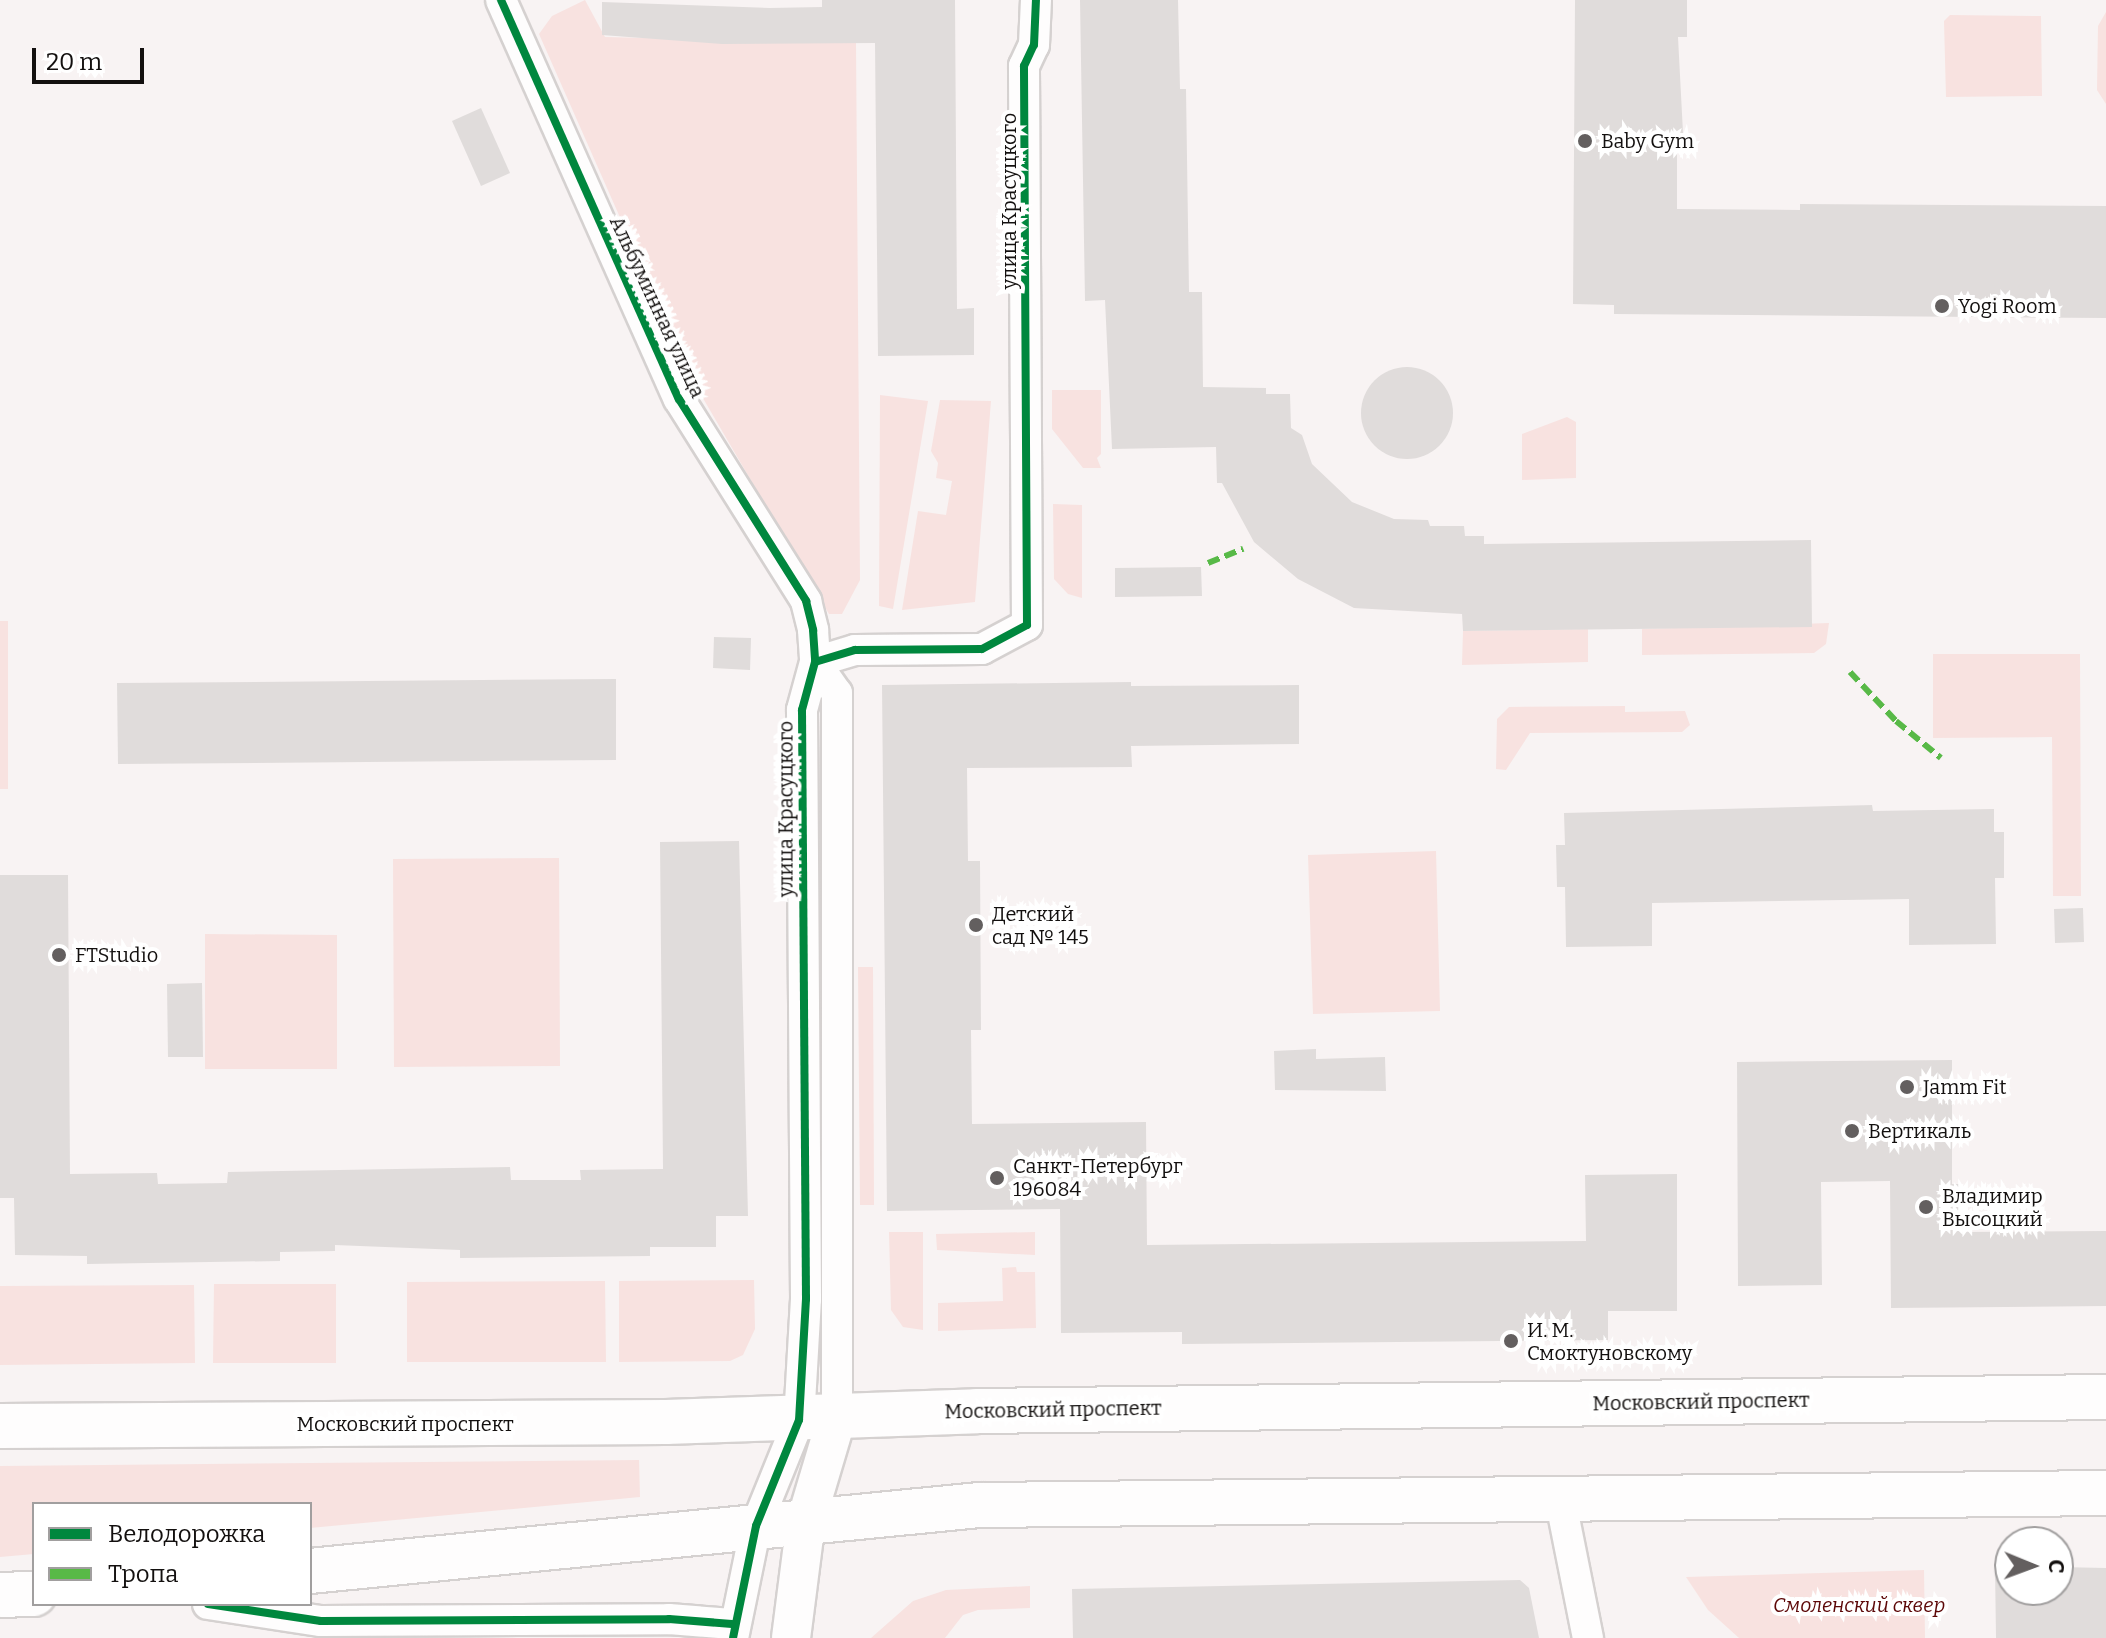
<!DOCTYPE html>
<html>
<head>
<meta charset="utf-8">
<style>
	body { margin:0 }
	#map { position:relative; width:2106px; height:1638px; overflow:hidden; background:#f8f3f3; font-family:Bitter,serif }
	div>[style] { position:absolute }
	[style*='--x'] { left:calc(var(--x)*1px); top:calc(var(--y)*1px); width:calc(var(--w)*1px); rotate:calc(var(--a)*1deg) }
	.green>* { inset:0; background:#f8e2e0 }
	.building>* { inset:0; background:#e0dcdb }
	.round { border-radius:50% }
	.roads { filter:drop-shadow(2px 0 #d5d1d0) drop-shadow(-2px 0 #d5d1d0) drop-shadow(0 2px #d5d1d0) drop-shadow(0 -2px #d5d1d0) }
	.minor>* { height:30px; margin:-15px; padding:0 15px; transform-origin:15px; border-radius:15px; background:#fefdfd }
	.tertiary>* { height:38px; margin:-19px; padding:0 19px; transform-origin:19px; border-radius:19px; background:#fefdfd }
	.primary>* { height:44px; margin:-22px; padding:0 22px; transform-origin:22px; border-radius:22px; background:#fefdfd }
	.quiet>* { height:6px; margin-top:-3px; transform-origin:0; background:repeating-linear-gradient(90deg,#58b947 0 12px,transparent 0 18px) }
	.cycleway>* { height:8px; margin:-4px; padding:0 4px; transform-origin:4px; border-radius:4px; background:#00873e }
	.dots>* { width:22px; height:22px; translate:-50% -50%; box-sizing:border-box; border:4px solid #fff; border-radius:50% }
	span { translate:-50% -50%; white-space:nowrap; text-align:center; line-height:1.15; -webkit-text-stroke:8px #fff; paint-order:stroke }
	.poi-label { font-size:20px; color:#13100f }
	.left { translate:0 -50%; text-align:left }
	.street-label { font-size:20px; color:#13100f }
	.park-label { font-size:20px; color:#5c0707; font-style:italic }
	.legend { position:absolute; left:32px; top:1502px; width:280px; height:104px; box-sizing:border-box; background:#fff; border:2px solid #a19f9f; margin:0; padding:10px 14px; list-style:none; font-size:24px; color:#13100f }
	.legend li { display:flex; align-items:center; gap:16px; height:40px }
	.legend b { width:40px; border:2px solid #a19f9f }
	.north { position:absolute; left:1994px; top:1526px; width:80px; height:80px; box-sizing:border-box; background:#fff; border:2px solid #a19f9f; border-radius:50%; rotate:91deg; font-size:22px; font-weight:700; line-height:32px; text-align:center; color:#13100f }
	.north::after { content:''; display:block; margin:auto; width:28px; height:36px; background:#635f5f; clip-path:polygon(50% 0,100% 100%,50% 72%,0 100%) }
	.scale { position:absolute; left:32px; top:48px; width:112px; height:36px; box-sizing:border-box; border:4px solid #13100f; border-top:0; padding-left:10px; font-size:24px; line-height:28px; white-space:nowrap; color:#13100f; -webkit-text-stroke:6px #fff; paint-order:stroke }
</style>
</head>
<body>
<div id="map">
	<div class="green">
		<i style="clip-path:polygon(585px 0,605px 37px,856px 43px,860px 580px,842px 614px,829px 614px,690px 376px,539px 34px,552px 16px)"></i>
		<i style="clip-path:polygon(2106px 12px,2106px 104px,2097px 90px,2098px 26px)"></i>
		<i style="clip-path:polygon(1950px 15px,2041px 16px,2042px 96px,1946px 97px,1944px 21px)"></i>
		<i style="clip-path:polygon(1052px 390px,1101px 390px,1101px 454px,1097px 458px,1101px 468px,1083px 468px,1052px 429px)"></i>
		<i style="clip-path:polygon(880px 395px,928px 401px,893px 609px,879px 606px)"></i>
		<i style="clip-path:polygon(940px 400px,991px 401px,975px 602px,902px 610px,918px 511px,946px 515px,952px 481px,936px 478px,938px 463px,931px 451px)"></i>
		<i style="clip-path:polygon(1567px 417px,1576px 422px,1576px 478px,1522px 480px,1522px 434px)"></i>
		<i style="clip-path:polygon(1053px 504px,1082px 505px,1082px 598px,1068px 594px,1054px 579px)"></i>
		<i style="clip-path:polygon(0 621px,8px 621px,8px 789px,0 789px)"></i>
		<i style="clip-path:polygon(1829px 623px,1826px 644px,1814px 653px,1642px 655px,1642px 629px)"></i>
		<i style="clip-path:polygon(1588px 629px,1588px 662px,1462px 665px,1463px 631px)"></i>
		<i style="clip-path:polygon(1933px 654px,2080px 654px,2081px 896px,2053px 896px,2052px 737px,1933px 738px)"></i>
		<i style="clip-path:polygon(1625px 706px,1625px 712px,1685px 711px,1690px 725px,1682px 732px,1530px 733px,1506px 770px,1496px 769px,1497px 719px,1509px 707px)"></i>
		<i style="clip-path:polygon(1436px 851px,1440px 1011px,1313px 1014px,1308px 855px)"></i>
		<i style="clip-path:polygon(559px 858px,560px 1066px,394px 1067px,393px 859px)"></i>
		<i style="clip-path:polygon(205px 934px,337px 935px,337px 1069px,205px 1069px)"></i>
		<i style="clip-path:polygon(858px 967px,873px 967px,874px 1205px,860px 1205px)"></i>
		<i style="clip-path:polygon(889px 1232px,923px 1232px,923px 1330px,903px 1327px,891px 1310px)"></i>
		<i style="clip-path:polygon(1035px 1232px,1035px 1255px,937px 1250px,936px 1234px)"></i>
		<i style="clip-path:polygon(1016px 1267px,1017px 1272px,1035px 1272px,1036px 1328px,938px 1331px,938px 1303px,1003px 1301px,1002px 1268px)"></i>
		<i style="clip-path:polygon(754px 1280px,755px 1329px,743px 1355px,730px 1361px,619px 1362px,619px 1281px)"></i>
		<i style="clip-path:polygon(605px 1281px,606px 1362px,407px 1362px,407px 1282px)"></i>
		<i style="clip-path:polygon(214px 1284px,336px 1284px,336px 1363px,213px 1363px)"></i>
		<i style="clip-path:polygon(194px 1285px,195px 1363px,0 1365px,0 1286px)"></i>
		<i style="clip-path:polygon(639px 1460px,640px 1497px,310px 1528px,310px 1504px,34px 1504px,34px 1554px,0 1557px,0 1466px)"></i>
		<i style="clip-path:polygon(1924px 1570px,1925px 1638px,1739px 1638px,1708px 1610px,1686px 1577px)"></i>
		<i style="clip-path:polygon(1030px 1586px,1030px 1608px,978px 1610px,963px 1615px,945px 1638px,871px 1638px,913px 1601px,946px 1590px)"></i>
	</div>
	<div class="building">
		<i style="clip-path:polygon(822px 0,955px 0,957px 309px,974px 308px,974px 355px,878px 356px,875px 43px,722px 44px,602px 35px,602px 2px,770px 8px,822px 7px)"></i>
		<i style="clip-path:polygon(1080px 0,1178px 0,1180px 89px,1186px 89px,1189px 292px,1202px 292px,1203px 387px,1266px 388px,1266px 394px,1290px 394px,1291px 428px,1302px 435px,1312px 464px,1352px 502px,1394px 519px,1428px 520px,1430px 526px,1464px 526px,1465px 536px,1484px 536px,1484px 544px,1811px 540px,1812px 627px,1463px 631px,1462px 614px,1354px 608px,1298px 579px,1254px 542px,1222px 483px,1217px 483px,1216px 447px,1112px 449px,1105px 300px,1085px 301px)"></i>
		<i style="clip-path:polygon(1575px 0,1687px 0,1687px 37px,1678px 37px,1684px 152px,1677px 152px,1677px 209px,1800px 210px,1800px 204px,2106px 206px,2106px 318px,1614px 314px,1614px 305px,1573px 304px)"></i>
		<i style="clip-path:polygon(481px 108px,510px 173px,481px 186px,452px 121px)"></i>
		<i class="round" style="left:1361px;top:367px;width:92px;height:92px"></i>
		<i style="clip-path:polygon(1201px 567px,1202px 596px,1115px 597px,1115px 568px)"></i>
		<i style="clip-path:polygon(714px 637px,751px 638px,750px 670px,713px 668px)"></i>
		<i style="clip-path:polygon(616px 679px,616px 760px,118px 764px,117px 683px)"></i>
		<i style="clip-path:polygon(1131px 682px,1131px 686px,1299px 685px,1299px 744px,1131px 746px,1132px 767px,967px 768px,968px 861px,980px 861px,981px 1030px,971px 1030px,972px 1124px,1146px 1122px,1147px 1245px,1586px 1241px,1585px 1175px,1677px 1174px,1677px 1311px,1608px 1311px,1608px 1340px,1182px 1344px,1182px 1332px,1061px 1333px,1060px 1209px,887px 1211px,882px 685px)"></i>
		<i style="clip-path:polygon(1872px 805px,1873px 811px,1994px 809px,1994px 832px,2004px 832px,2004px 878px,1995px 878px,1996px 944px,1909px 945px,1909px 899px,1652px 903px,1652px 946px,1566px 947px,1565px 887px,1557px 887px,1556px 845px,1565px 845px,1564px 813px)"></i>
		<i style="clip-path:polygon(739px 841px,748px 1216px,716px 1216px,716px 1247px,650px 1247px,650px 1256px,460px 1258px,460px 1250px,335px 1245px,335px 1251px,280px 1252px,280px 1261px,87px 1264px,87px 1256px,15px 1255px,14px 1198px,0 1198px,0 875px,68px 875px,70px 1174px,157px 1173px,158px 1184px,227px 1183px,228px 1172px,510px 1167px,511px 1180px,581px 1180px,580px 1170px,663px 1169px,660px 842px)"></i>
		<i style="clip-path:polygon(2083px 908px,2084px 942px,2055px 943px,2054px 909px)"></i>
		<i style="clip-path:polygon(202px 983px,203px 1057px,168px 1057px,167px 984px)"></i>
		<i style="clip-path:polygon(1316px 1049px,1316px 1059px,1385px 1057px,1386px 1091px,1275px 1090px,1274px 1051px)"></i>
		<i style="clip-path:polygon(1952px 1060px,1952px 1184px,1962px 1184px,1962px 1232px,2106px 1231px,2106px 1306px,1891px 1308px,1890px 1181px,1821px 1182px,1822px 1285px,1738px 1286px,1737px 1062px)"></i>
		<i style="clip-path:polygon(1995px 1567px,2010px 1567px,2010px 1590px,2058px 1590px,2058px 1567px,2106px 1568px,2106px 1638px,1996px 1638px)"></i>
		<i style="clip-path:polygon(1520px 1580px,1529px 1588px,1539px 1638px,1073px 1638px,1072px 1589px)"></i>
	</div>
	<div class="roads">
		<div class="minor">
			<i style="--x:501;--y:0;--w:437;--a:66"></i>
			<i style="--x:679;--y:399;--w:239;--a:57.8"></i>
			<i style="--x:806;--y:601;--w:30;--a:76"></i>
			<i style="--x:813;--y:630;--w:32;--a:86"></i>
			<i style="--x:815;--y:662;--w:50;--a:105.2"></i>
			<i style="--x:802;--y:710;--w:589;--a:89.61"></i>
			<i style="--x:806;--y:1299;--w:121;--a:93.3"></i>
			<i style="--x:799;--y:1420;--w:114;--a:112.1"></i>
			<i style="--x:756;--y:1526;--w:114;--a:101.6"></i>
			<i style="--x:815;--y:662;--w:42;--a:-16.7"></i>
			<i style="--x:855;--y:650;--w:127;--a:-0.5"></i>
			<i style="--x:982;--y:649;--w:51;--a:-28.1"></i>
			<i style="--x:1027;--y:625;--w:559;--a:-90.31"></i>
			<i style="--x:1024;--y:66;--w:23;--a:-65"></i>
			<i style="--x:1034;--y:45;--w:45;--a:-87.5"></i>
			<i style="--x:815;--y:662;--w:38;--a:55"></i>
			<i style="--x:837;--y:693;--w:724;--a:90"></i>
			<i style="--x:1560;--y:1498;--w:143;--a:78.7"></i>
			<i style="--x:208;--y:1604;--w:114;--a:8.6"></i>
			<i style="--x:321;--y:1621;--w:348;--a:-0.3"></i>
			<i style="--x:669;--y:1619;--w:63;--a:4.5"></i>
		</div>
		<div class="tertiary">
			<i style="--x:791;--y:1638;--w:118;--a:-82.7"></i>
			<i style="--x:806;--y:1521;--w:109;--a:-73.4"></i>
		</div>
		<div class="primary">
			<i style="--x:0;--y:1426;--w:666;--a:-0.34"></i>
			<i style="--x:666;--y:1422;--w:311;--a:-2"></i>
			<i style="--x:977;--y:1411;--w:1129;--a:-0.71"></i>
			<i style="--x:310;--y:1571;--w:673;--a:-5.63"></i>
			<i style="--x:980;--y:1505;--w:1126;--a:-0.61"></i>
			<i style="--x:0;--y:1595;--w:34;--a:-2"></i>
		</div>
	</div>
	<div class="quiet">
		<i style="--x:1208;--y:563;--w:38;--a:-22"></i>
		<i style="--x:1850;--y:672;--w:67;--a:46.8"></i>
		<i style="--x:1896;--y:721;--w:58;--a:39.4"></i>
	</div>
	<div class="cycleway">
		<i style="--x:501;--y:0;--w:437;--a:66"></i>
		<i style="--x:679;--y:399;--w:239;--a:57.8"></i>
		<i style="--x:806;--y:601;--w:30;--a:76"></i>
		<i style="--x:813;--y:630;--w:32;--a:86"></i>
		<i style="--x:815;--y:662;--w:50;--a:105.2"></i>
		<i style="--x:802;--y:710;--w:589;--a:89.61"></i>
		<i style="--x:806;--y:1299;--w:121;--a:93.3"></i>
		<i style="--x:799;--y:1420;--w:114;--a:112.1"></i>
		<i style="--x:756;--y:1526;--w:114;--a:101.6"></i>
		<i style="--x:815;--y:662;--w:42;--a:-16.7"></i>
		<i style="--x:855;--y:650;--w:127;--a:-0.5"></i>
		<i style="--x:982;--y:649;--w:51;--a:-28.1"></i>
		<i style="--x:1027;--y:625;--w:559;--a:-90.31"></i>
		<i style="--x:1024;--y:66;--w:23;--a:-65"></i>
		<i style="--x:1034;--y:45;--w:45;--a:-87.5"></i>
		<i style="--x:208;--y:1604;--w:114;--a:8.6"></i>
		<i style="--x:321;--y:1621;--w:348;--a:-0.3"></i>
		<i style="--x:669;--y:1619;--w:63;--a:4.5"></i>
	</div>
	<div class="dots">
		<i style="left:1585px;top:141px;background:#635f5f"></i>
		<i style="left:1942px;top:306px;background:#635f5f"></i>
		<i style="left:976px;top:925px;background:#635f5f"></i>
		<i style="left:59px;top:955px;background:#635f5f"></i>
		<i style="left:1907px;top:1087px;background:#635f5f"></i>
		<i style="left:1852px;top:1131px;background:#635f5f"></i>
		<i style="left:997px;top:1178px;background:#635f5f"></i>
		<i style="left:1926px;top:1207px;background:#635f5f"></i>
		<i style="left:1511px;top:1341px;background:#635f5f"></i>
	</div>
	<div class="poi-label">
		<span class="left" style="left:1601px;top:141px">Baby Gym</span>
		<span class="left" style="left:1958px;top:306px">Yogi Room</span>
		<span class="left" style="left:992px;top:926px">Детский<br>сад № 145</span>
		<span class="left" style="left:75px;top:955px">FTStudio</span>
		<span class="left" style="left:1923px;top:1087px">Jamm Fit</span>
		<span class="left" style="left:1868px;top:1131px">Вертикаль</span>
		<span class="left" style="left:1013px;top:1178px">Санкт-Петербург<br>196084</span>
		<span class="left" style="left:1942px;top:1208px">Владимир<br>Высоцкий</span>
		<span class="left" style="left:1527px;top:1342px">И. М.<br>Смоктуновскому</span>
	</div>
	<div class="street-label">
		<span style="left:1009px;top:201px;rotate:-90deg">улица Красуцкого</span>
		<span style="left:657px;top:307px;rotate:65deg">Альбуминная улица</span>
		<span style="left:786px;top:809px;rotate:-90deg">улица Красуцкого</span>
		<span style="left:1701px;top:1402px;rotate:-1deg">Московский проспект</span>
		<span style="left:1053px;top:1410px;rotate:-1deg">Московский проспект</span>
		<span style="left:405px;top:1424px">Московский проспект</span>
	</div>
	<div class="park-label">
		<span style="left:1859px;top:1605px">Смоленский сквер</span>
	</div>
	<ul class="legend">
	<li><b style="height:10px;background:#00873e"></b>Велодорожка</li>
	<li><b style="height:10px;background:#58b947"></b>Тропа</li>
	</ul>
	<div class="north">С</div>
	<div class="scale">20 m</div>
</div>
</body>
</html>
